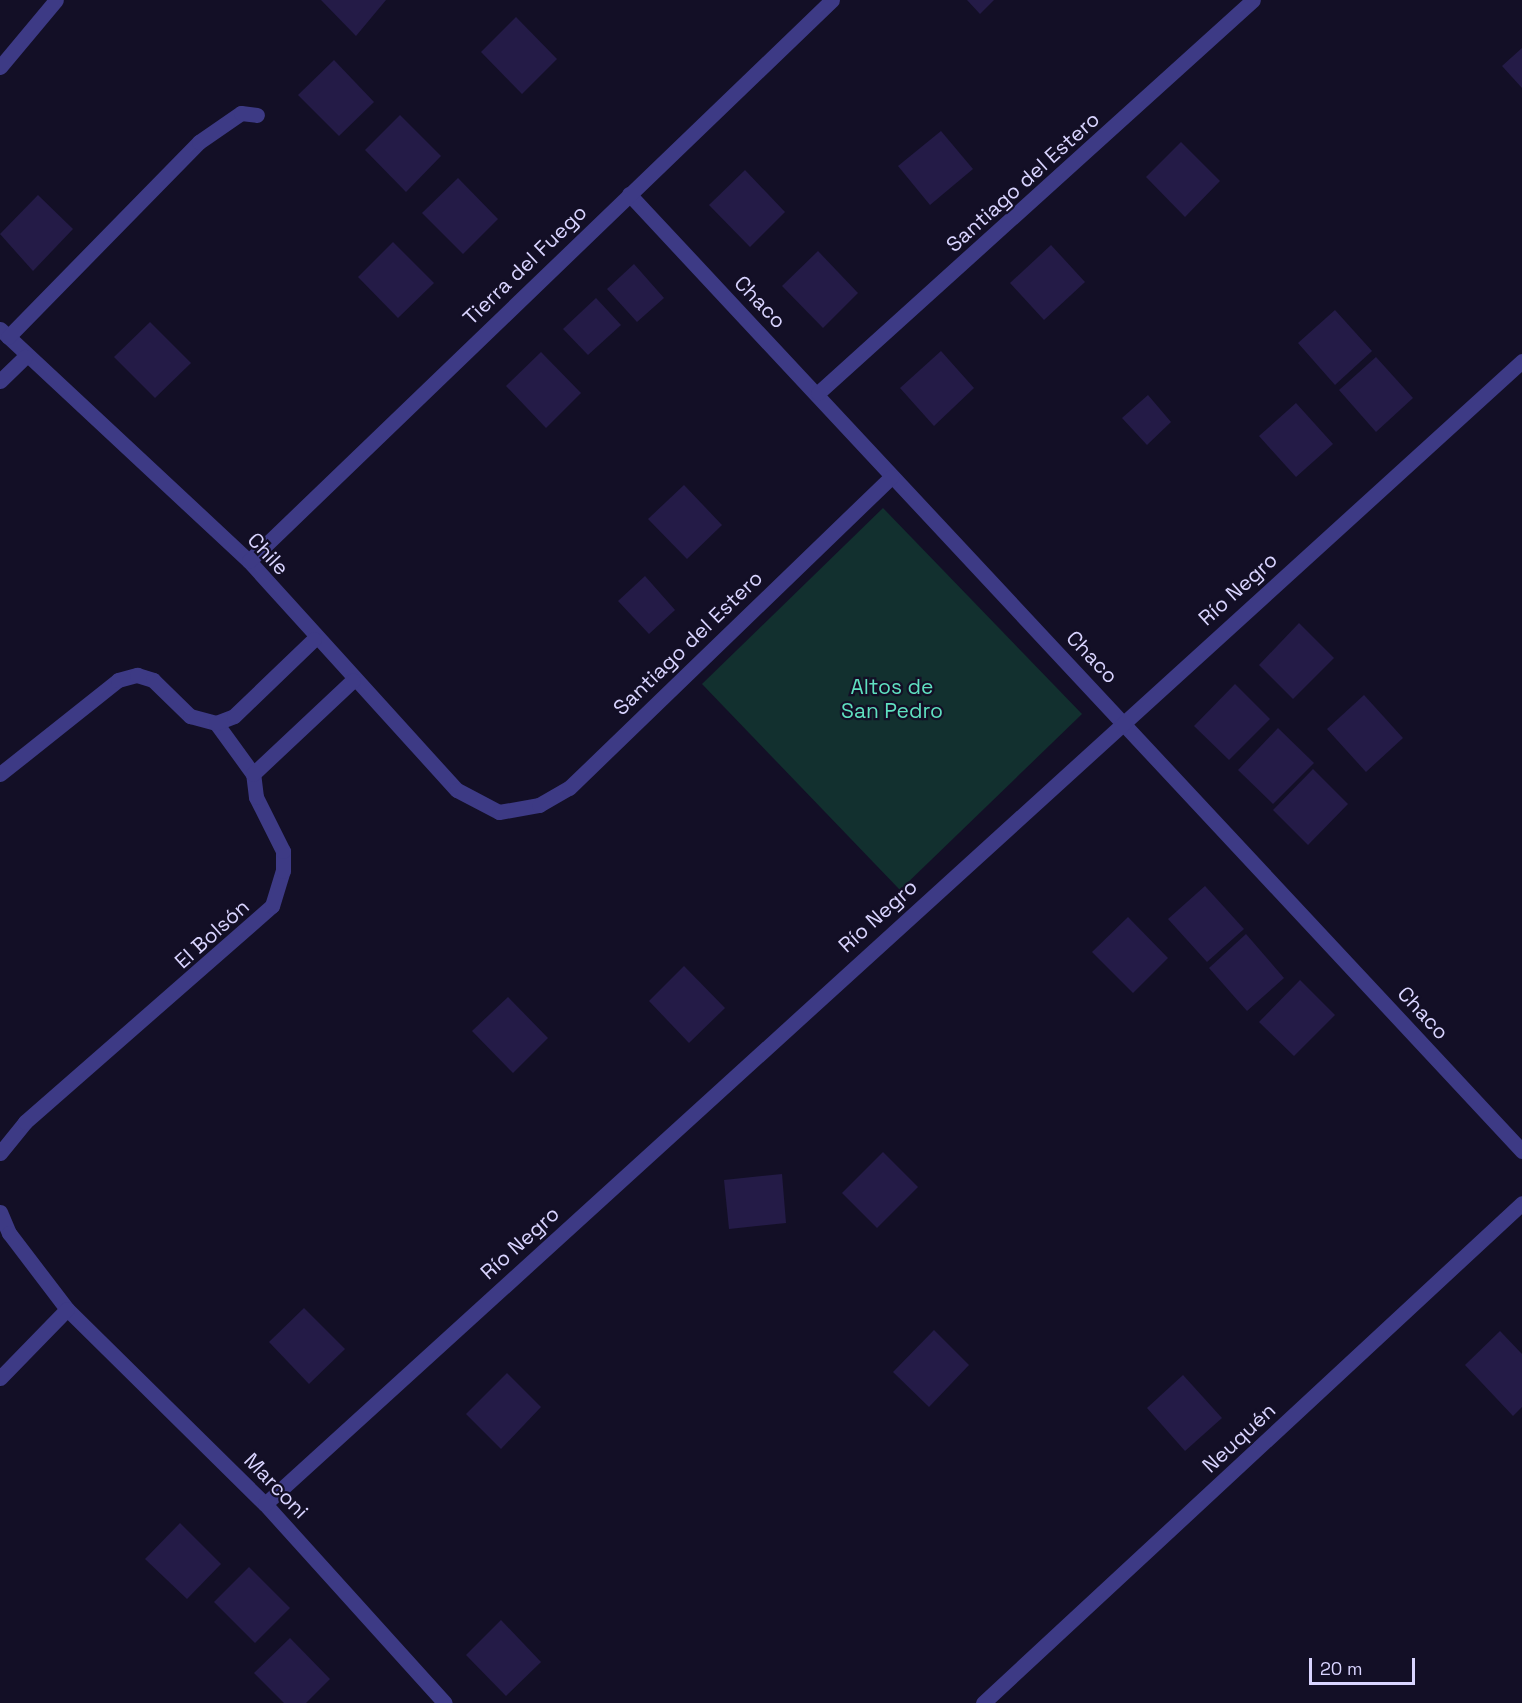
<!DOCTYPE html>
<html>
<head>
<meta charset="utf-8">
<style>
	body { margin:0 }
	#map { position:relative; width:1522px; height:1703px; overflow:hidden; background:#130f26; font-family:"Space Grotesk",sans-serif }
	div>[style] { position:absolute }
	[style*='--x'] { left:calc(var(--x)*1px); top:calc(var(--y)*1px); width:calc(var(--w)*1px); rotate:calc(var(--a)*1deg) }
	.green>* { inset:0; background:#12302f }
	.building>* { inset:0; background:#241b47 }
	.minor>* { height:15px; margin:-7.5px; padding:0 7.5px; transform-origin:7.5px; border-radius:7.5px; background:#3d3a85 }
	span { translate:-50% -50%; white-space:nowrap; text-align:center; line-height:1.15; -webkit-text-stroke:4.5px #130f26; paint-order:stroke }
	.street-label { font-size:21px; color:#d9d4ff }
	.park-label { font-size:21px; color:#5fe0c0 }
	.scale { position:absolute; left:1309px; top:1658px; width:106px; height:27px; box-sizing:border-box; border:3px solid #d9d4ff; border-top:0; padding-left:8px; font-size:18px; line-height:21px; white-space:nowrap; color:#d9d4ff; -webkit-text-stroke:4px #130f26; paint-order:stroke }
</style>
</head>
<body>
<div id="map">
	<div class="green">
		<i style="clip-path:polygon(883px 508px,1082px 714px,900px 890px,702px 684px)"></i>
	</div>
	<div class="building">
		<i style="clip-path:polygon(321px 0,386px 0,356px 36px)"></i>
		<i style="clip-path:polygon(967px 0,994px 0,980px 14px)"></i>
		<i style="clip-path:polygon(516px 17px,557px 59px,522px 94px,481px 52px)"></i>
		<i style="clip-path:polygon(1522px 48px,1522px 88px,1502px 66px)"></i>
		<i style="clip-path:polygon(334px 60px,374px 102px,339px 136px,298px 95px)"></i>
		<i style="clip-path:polygon(400px 115px,441px 156px,406px 192px,365px 150px)"></i>
		<i style="clip-path:polygon(941px 131px,973px 169px,930px 205px,898px 166px)"></i>
		<i style="clip-path:polygon(1181px 142px,1220px 181px,1185px 217px,1146px 177px)"></i>
		<i style="clip-path:polygon(745px 170px,785px 212px,750px 247px,709px 205px)"></i>
		<i style="clip-path:polygon(458px 178px,498px 219px,463px 254px,422px 213px)"></i>
		<i style="clip-path:polygon(38px 195px,73px 229px,33px 271px,0 234px)"></i>
		<i style="clip-path:polygon(393px 242px,434px 283px,398px 318px,358px 277px)"></i>
		<i style="clip-path:polygon(1051px 245px,1085px 282px,1044px 320px,1010px 283px)"></i>
		<i style="clip-path:polygon(818px 251px,858px 293px,823px 328px,782px 286px)"></i>
		<i style="clip-path:polygon(634px 264px,664px 298px,637px 322px,607px 289px)"></i>
		<i style="clip-path:polygon(596px 298px,621px 325px,588px 355px,563px 329px)"></i>
		<i style="clip-path:polygon(1335px 310px,1372px 351px,1335px 385px,1298px 343px)"></i>
		<i style="clip-path:polygon(150px 322px,191px 363px,155px 398px,114px 357px)"></i>
		<i style="clip-path:polygon(941px 351px,974px 388px,934px 426px,900px 388px)"></i>
		<i style="clip-path:polygon(541px 352px,581px 393px,546px 428px,506px 386px)"></i>
		<i style="clip-path:polygon(1376px 357px,1413px 398px,1376px 432px,1339px 390px)"></i>
		<i style="clip-path:polygon(1148px 395px,1171px 422px,1147px 445px,1122px 418px)"></i>
		<i style="clip-path:polygon(1296px 403px,1333px 444px,1296px 477px,1259px 436px)"></i>
		<i style="clip-path:polygon(684px 485px,722px 525px,687px 559px,648px 519px)"></i>
		<i style="clip-path:polygon(645px 576px,675px 610px,649px 634px,618px 601px)"></i>
		<i style="clip-path:polygon(1299px 623px,1334px 658px,1293px 699px,1259px 665px)"></i>
		<i style="clip-path:polygon(1235px 684px,1270px 719px,1229px 760px,1194px 726px)"></i>
		<i style="clip-path:polygon(1364px 695px,1403px 738px,1366px 772px,1327px 729px)"></i>
		<i style="clip-path:polygon(1278px 728px,1314px 763px,1273px 804px,1238px 770px)"></i>
		<i style="clip-path:polygon(1313px 769px,1348px 804px,1308px 845px,1273px 810px)"></i>
		<i style="clip-path:polygon(1205px 886px,1244px 929px,1207px 962px,1168px 919px)"></i>
		<i style="clip-path:polygon(1128px 917px,1168px 958px,1133px 993px,1092px 952px)"></i>
		<i style="clip-path:polygon(1246px 934px,1284px 978px,1247px 1011px,1209px 968px)"></i>
		<i style="clip-path:polygon(684px 966px,725px 1008px,689px 1043px,649px 1001px)"></i>
		<i style="clip-path:polygon(1300px 980px,1335px 1015px,1294px 1056px,1259px 1022px)"></i>
		<i style="clip-path:polygon(508px 997px,548px 1038px,513px 1073px,472px 1031px)"></i>
		<i style="clip-path:polygon(883px 1152px,918px 1187px,877px 1228px,842px 1193px)"></i>
		<i style="clip-path:polygon(782px 1174px,786px 1223px,729px 1229px,724px 1180px)"></i>
		<i style="clip-path:polygon(304px 1308px,345px 1349px,309px 1384px,269px 1342px)"></i>
		<i style="clip-path:polygon(934px 1330px,969px 1365px,929px 1407px,893px 1372px)"></i>
		<i style="clip-path:polygon(1500px 1331px,1522px 1354px,1522px 1407px,1513px 1416px,1465px 1365px)"></i>
		<i style="clip-path:polygon(507px 1373px,541px 1407px,501px 1449px,466px 1414px)"></i>
		<i style="clip-path:polygon(1183px 1375px,1222px 1418px,1185px 1451px,1147px 1408px)"></i>
		<i style="clip-path:polygon(180px 1523px,221px 1564px,187px 1599px,145px 1559px)"></i>
		<i style="clip-path:polygon(249px 1567px,290px 1608px,255px 1643px,214px 1602px)"></i>
		<i style="clip-path:polygon(501px 1620px,541px 1662px,506px 1696px,466px 1655px)"></i>
		<i style="clip-path:polygon(290px 1638px,330px 1679px,306px 1703px,284px 1703px,254px 1673px)"></i>
	</div>
	<div class="minor">
		<i style="--x:0;--y:67;--w:87;--a:-50.1"></i>
		<i style="--x:629;--y:194;--w:1309;--a:46.98"></i>
		<i style="--x:0;--y:329;--w:340;--a:43"></i>
		<i style="--x:249;--y:561;--w:309;--a:47.8"></i>
		<i style="--x:457;--y:790;--w:47;--a:27.6"></i>
		<i style="--x:499;--y:812;--w:41;--a:-9.9"></i>
		<i style="--x:539;--y:805;--w:34;--a:-30"></i>
		<i style="--x:569;--y:788;--w:448;--a:-44"></i>
		<i style="--x:8;--y:337;--w:273;--a:-45.6"></i>
		<i style="--x:199;--y:142;--w:51;--a:-34.6"></i>
		<i style="--x:241;--y:113;--w:16;--a:7"></i>
		<i style="--x:0;--y:381;--w:35;--a:-44"></i>
		<i style="--x:818;--y:393;--w:586;--a:-42.1"></i>
		<i style="--x:249;--y:561;--w:809;--a:-43.9"></i>
		<i style="--x:216;--y:723;--w:63;--a:54"></i>
		<i style="--x:0;--y:774;--w:151;--a:-38.5"></i>
		<i style="--x:118;--y:680;--w:20;--a:-15"></i>
		<i style="--x:137;--y:675;--w:17;--a:17"></i>
		<i style="--x:153;--y:680;--w:52;--a:44.2"></i>
		<i style="--x:190;--y:716;--w:27;--a:15"></i>
		<i style="--x:216;--y:723;--w:19;--a:-21"></i>
		<i style="--x:234;--y:716;--w:111;--a:-43.9"></i>
		<i style="--x:0;--y:1153;--w:40;--a:-51"></i>
		<i style="--x:25;--y:1122;--w:328;--a:-41.2"></i>
		<i style="--x:272;--y:906;--w:37;--a:-73"></i>
		<i style="--x:283;--y:871;--w:20;--a:-90"></i>
		<i style="--x:283;--y:851;--w:60;--a:-116.6"></i>
		<i style="--x:256;--y:797;--w:23;--a:-97"></i>
		<i style="--x:253;--y:774;--w:137;--a:-43.2"></i>
		<i style="--x:0;--y:1212;--w:23;--a:67"></i>
		<i style="--x:9;--y:1233;--w:96;--a:52.7"></i>
		<i style="--x:67;--y:1309;--w:278;--a:44.6"></i>
		<i style="--x:265;--y:1504;--w:268;--a:47.9"></i>
		<i style="--x:0;--y:1378;--w:96;--a:-45.8"></i>
		<i style="--x:265;--y:1504;--w:1699;--a:-42.28"></i>
		<i style="--x:983;--y:1703;--w:735;--a:-42.85"></i>
	</div>
	<div class="street-label">
		<span style="left:1023px;top:182px;rotate:-42deg">Santiago del Estero</span>
		<span style="left:525px;top:265px;rotate:-44deg">Tierra del Fuego</span>
		<span style="left:760px;top:302px;rotate:46deg">Chaco</span>
		<span style="left:268px;top:554px;rotate:47deg">Chile</span>
		<span style="left:1238px;top:589px;rotate:-42deg">Río Negro</span>
		<span style="left:688px;top:643px;rotate:-44deg">Santiago del Estero</span>
		<span style="left:1092px;top:657px;rotate:46deg">Chaco</span>
		<span style="left:878px;top:916px;rotate:-42deg">Río Negro</span>
		<span style="left:212px;top:934px;rotate:-42deg">El Bolsón</span>
		<span style="left:1423px;top:1013px;rotate:47deg">Chaco</span>
		<span style="left:520px;top:1243px;rotate:-42deg">Río Negro</span>
		<span style="left:1239px;top:1438px;rotate:-43deg">Neuquén</span>
		<span style="left:276px;top:1486px;rotate:46deg">Marconi</span>
	</div>
	<div class="park-label">
		<span style="left:892px;top:699px">Altos de<br>San Pedro</span>
	</div>
	<div class="scale">20 m</div>
</div>
</body>
</html>
